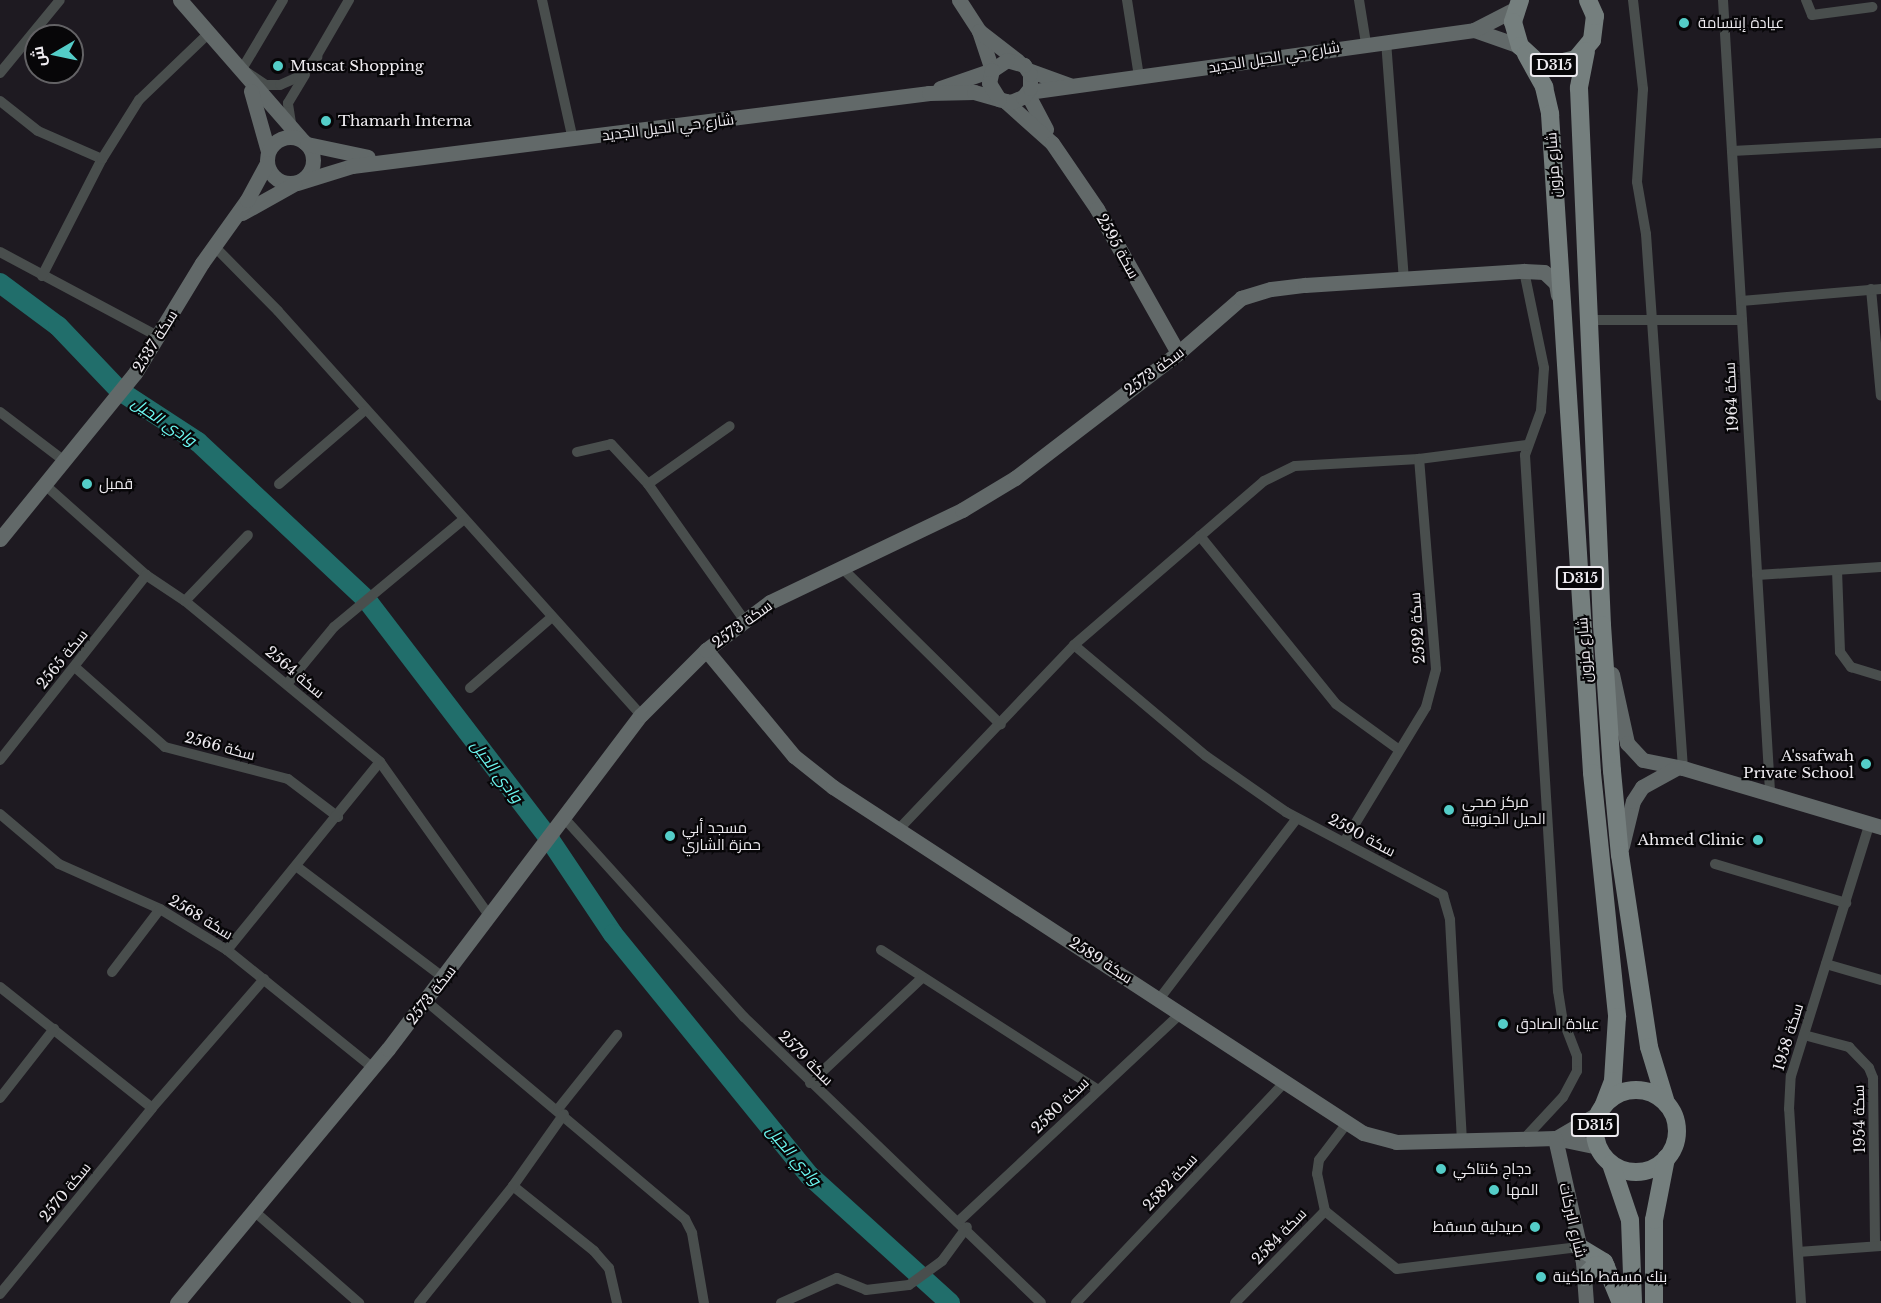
<!DOCTYPE html>
<html>
<head>
<meta charset="utf-8">
<style>
	body { margin:0 }
	#map { position:relative; width:1881px; height:1303px; overflow:hidden; background:#1e1a21; font-family:"Libre Baskerville",Cairo,serif }
	div>[style] { position:absolute }
	[style*='--x'] { left:calc(var(--x)*1px); top:calc(var(--y)*1px); width:calc(var(--w)*1px); rotate:calc(var(--a)*1deg) }
	.river>* { height:20px; margin:-10px; padding:0 10px; transform-origin:10px; border-radius:10px; background:#216e6b }
	.street>* { height:10px; margin:-5px; padding:0 5px; transform-origin:5px; border-radius:5px; background:#494e4d }
	.secondary>* { height:15px; margin:-7.5px; padding:0 7.5px; transform-origin:7.5px; border-radius:7.5px; background:#626969 }
	.secondary>.ring { margin:-7.5px; padding:0; box-sizing:content-box; background:none; border:15px solid #626969; border-radius:50% }
	.primary>* { height:18px; margin:-9px; padding:0 9px; transform-origin:9px; border-radius:9px; background:#757f7e }
	.primary>.ring { margin:-9px; padding:0; box-sizing:content-box; background:none; border:18px solid #757f7e; border-radius:50% }
	.dots>* { width:16px; height:16px; translate:-50% -50%; box-sizing:border-box; border:3px solid #070608; border-radius:50% }
	span { translate:-50% -50%; white-space:nowrap; text-align:center; line-height:1.15; -webkit-text-stroke:4.5px #070608; paint-order:stroke }
	.shield-label span { padding:2px 4px; background:#070608; border:2px solid; border-radius:4px; -webkit-text-stroke-width:0 }
	.shield-label { font-size:14px; color:#eeebf0; font-weight:700 }
	.poi-label { font-size:15px; color:#eeebf0 }
	.left { translate:0 -50%; text-align:left }
	.right { translate:-100% -50%; text-align:right }
	.street-label { font-size:15px; color:#eeebf0 }
	.water-label { font-size:16px; color:#6dfaf3; font-style:italic }
	.north { position:absolute; left:24px; top:24px; width:60px; height:60px; box-sizing:border-box; background:#070608; border:2px solid #636265; border-radius:50%; rotate:261deg; font-size:16px; font-weight:700; line-height:24px; text-align:center; color:#eeebf0 }
	.north::after { content:''; display:block; margin:auto; width:21px; height:27px; background:#54cdc8; clip-path:polygon(50% 0,100% 100%,50% 72%,0 100%) }
</style>
</head>
<body>
<div id="map">
	<div class="river">
		<i style="--x:0;--y:283;--w:72;--a:36.6"></i>
		<i style="--x:58;--y:326;--w:90;--a:46.4"></i>
		<i style="--x:120;--y:391;--w:93;--a:33.2"></i>
		<i style="--x:198;--y:442;--w:230;--a:43.1"></i>
		<i style="--x:366;--y:599;--w:303;--a:52.6"></i>
		<i style="--x:550;--y:840;--w:113;--a:56.2"></i>
		<i style="--x:613;--y:934;--w:312;--a:50.9"></i>
		<i style="--x:810;--y:1176;--w:189;--a:42.2"></i>
	</div>
	<div class="street">
		<i style="--x:283;--y:0;--w:80;--a:120.7"></i>
		<i style="--x:242;--y:69;--w:29;--a:34"></i>
		<i style="--x:266;--y:85;--w:14;--a:0"></i>
		<i style="--x:280;--y:85;--w:20;--a:-24"></i>
		<i style="--x:298;--y:77;--w:28;--a:-46"></i>
		<i style="--x:542;--y:0;--w:143;--a:77.5"></i>
		<i style="--x:1127;--y:0;--w:78;--a:81.1"></i>
		<i style="--x:1359;--y:0;--w:44;--a:80.8"></i>
		<i style="--x:1633;--y:0;--w:90;--a:83.6"></i>
		<i style="--x:1643;--y:89;--w:93;--a:93.7"></i>
		<i style="--x:1637;--y:182;--w:53;--a:80.2"></i>
		<i style="--x:1646;--y:234;--w:535;--a:86.04"></i>
		<i style="--x:1723;--y:0;--w:793;--a:86.6"></i>
		<i style="--x:1806;--y:0;--w:16;--a:68"></i>
		<i style="--x:1812;--y:15;--w:61;--a:-7.6"></i>
		<i style="--x:1386;--y:41;--w:239;--a:85.7"></i>
		<i style="--x:313;--y:62;--w:72;--a:-59.9"></i>
		<i style="--x:0;--y:73;--w:94;--a:-50.6"></i>
		<i style="--x:0;--y:101;--w:48;--a:38.3"></i>
		<i style="--x:38;--y:131;--w:70;--a:23.6"></i>
		<i style="--x:291;--y:123;--w:20;--a:-99"></i>
		<i style="--x:288;--y:103;--w:33;--a:-59"></i>
		<i style="--x:1732;--y:151;--w:149;--a:-3.1"></i>
		<i style="--x:214;--y:246;--w:91;--a:45.4"></i>
		<i style="--x:278;--y:311;--w:543;--a:48.06"></i>
		<i style="--x:0;--y:252;--w:180;--a:28.1"></i>
		<i style="--x:1524;--y:271;--w:99;--a:78.3"></i>
		<i style="--x:1544;--y:368;--w:43;--a:94"></i>
		<i style="--x:1541;--y:411;--w:47;--a:110"></i>
		<i style="--x:1525;--y:455;--w:537;--a:86.48"></i>
		<i style="--x:1558;--y:991;--w:26;--a:81"></i>
		<i style="--x:1562;--y:1017;--w:42;--a:69"></i>
		<i style="--x:1577;--y:1056;--w:15;--a:90"></i>
		<i style="--x:1577;--y:1071;--w:30;--a:118"></i>
		<i style="--x:1563;--y:1097;--w:57;--a:132.9"></i>
		<i style="--x:42;--y:276;--w:131;--a:-62.9"></i>
		<i style="--x:102;--y:159;--w:70;--a:-57.9"></i>
		<i style="--x:139;--y:100;--w:97;--a:-43.7"></i>
		<i style="--x:1871;--y:289;--w:107;--a:84.7"></i>
		<i style="--x:1741;--y:301;--w:141;--a:-4.9"></i>
		<i style="--x:1589;--y:320;--w:153;--a:0"></i>
		<i style="--x:0;--y:412;--w:78;--a:37.2"></i>
		<i style="--x:577;--y:452;--w:35;--a:-13"></i>
		<i style="--x:611;--y:444;--w:54;--a:47.2"></i>
		<i style="--x:648;--y:484;--w:168;--a:54.7"></i>
		<i style="--x:44;--y:484;--w:137;--a:41.7"></i>
		<i style="--x:146;--y:575;--w:47;--a:33.7"></i>
		<i style="--x:185;--y:601;--w:253;--a:39.5"></i>
		<i style="--x:380;--y:762;--w:191;--a:54.6"></i>
		<i style="--x:279;--y:484;--w:112;--a:-40.7"></i>
		<i style="--x:648;--y:484;--w:100;--a:-35.3"></i>
		<i style="--x:1200;--y:536;--w:216;--a:51"></i>
		<i style="--x:1336;--y:704;--w:77;--a:36"></i>
		<i style="--x:842;--y:568;--w:223;--a:44.6"></i>
		<i style="--x:1837;--y:570;--w:82;--a:87.9"></i>
		<i style="--x:1840;--y:652;--w:19;--a:54"></i>
		<i style="--x:1851;--y:667;--w:31;--a:17"></i>
		<i style="--x:1757;--y:575;--w:124;--a:-3.7"></i>
		<i style="--x:185;--y:601;--w:91;--a:-46.3"></i>
		<i style="--x:1074;--y:645;--w:172;--a:40.1"></i>
		<i style="--x:1206;--y:756;--w:98;--a:35"></i>
		<i style="--x:1286;--y:812;--w:178;--a:27.9"></i>
		<i style="--x:1443;--y:895;--w:26;--a:74"></i>
		<i style="--x:1450;--y:920;--w:221;--a:86.9"></i>
		<i style="--x:76;--y:668;--w:119;--a:41.6"></i>
		<i style="--x:165;--y:747;--w:127;--a:14.6"></i>
		<i style="--x:288;--y:779;--w:63;--a:37.2"></i>
		<i style="--x:287;--y:684;--w:74;--a:-50.5"></i>
		<i style="--x:334;--y:627;--w:168;--a:-39.7"></i>
		<i style="--x:470;--y:688;--w:108;--a:-40.9"></i>
		<i style="--x:0;--y:760;--w:236;--a:-51.7"></i>
		<i style="--x:0;--y:814;--w:77;--a:40.3"></i>
		<i style="--x:59;--y:864;--w:111;--a:24"></i>
		<i style="--x:160;--y:909;--w:79;--a:31.5"></i>
		<i style="--x:227;--y:950;--w:188;--a:38.9"></i>
		<i style="--x:565;--y:819;--w:267;--a:47.9"></i>
		<i style="--x:744;--y:1017;--w:412;--a:43.9"></i>
		<i style="--x:898;--y:830;--w:255;--a:-46.4"></i>
		<i style="--x:1074;--y:645;--w:251;--a:-40.8"></i>
		<i style="--x:1264;--y:481;--w:34;--a:-26"></i>
		<i style="--x:1295;--y:466;--w:124;--a:-3.2"></i>
		<i style="--x:1419;--y:459;--w:109;--a:-7.4"></i>
		<i style="--x:1344;--y:842;--w:158;--a:-58.7"></i>
		<i style="--x:1426;--y:707;--w:39;--a:-75"></i>
		<i style="--x:1436;--y:669;--w:211;--a:-94.6"></i>
		<i style="--x:1715;--y:864;--w:137;--a:16.6"></i>
		<i style="--x:296;--y:866;--w:186;--a:37.1"></i>
		<i style="--x:227;--y:950;--w:242;--a:-50.9"></i>
		<i style="--x:881;--y:950;--w:257;--a:32.8"></i>
		<i style="--x:1826;--y:964;--w:57;--a:16.2"></i>
		<i style="--x:112;--y:972;--w:79;--a:-52.7"></i>
		<i style="--x:0;--y:987;--w:194;--a:38.5"></i>
		<i style="--x:1160;--y:998;--w:226;--a:-52.7"></i>
		<i style="--x:426;--y:1001;--w:339;--a:40.1"></i>
		<i style="--x:685;--y:1219;--w:16;--a:63"></i>
		<i style="--x:692;--y:1233;--w:71;--a:80.3"></i>
		<i style="--x:1804;--y:1035;--w:47;--a:14.9"></i>
		<i style="--x:1849;--y:1047;--w:29;--a:46"></i>
		<i style="--x:1869;--y:1068;--w:11;--a:68"></i>
		<i style="--x:1873;--y:1078;--w:168;--a:89.3"></i>
		<i style="--x:810;--y:1083;--w:154;--a:-43.2"></i>
		<i style="--x:0;--y:1098;--w:88;--a:-52"></i>
		<i style="--x:558;--y:1109;--w:95;--a:-51.4"></i>
		<i style="--x:513;--y:1186;--w:104;--a:38.7"></i>
		<i style="--x:594;--y:1251;--w:23;--a:49"></i>
		<i style="--x:609;--y:1268;--w:36;--a:77"></i>
		<i style="--x:254;--y:1211;--w:140;--a:41.2"></i>
		<i style="--x:1325;--y:1211;--w:92;--a:38.9"></i>
		<i style="--x:1397;--y:1269;--w:183;--a:-6.9"></i>
		<i style="--x:960;--y:1220;--w:304;--a:-43.1"></i>
		<i style="--x:1798;--y:1252;--w:83;--a:-4.1"></i>
		<i style="--x:0;--y:1294;--w:240;--a:-50.7"></i>
		<i style="--x:152;--y:1108;--w:171;--a:-49"></i>
		<i style="--x:419;--y:1303;--w:150;--a:-51.2"></i>
		<i style="--x:513;--y:1186;--w:88;--a:-54.7"></i>
		<i style="--x:781;--y:1303;--w:61;--a:-24.1"></i>
		<i style="--x:837;--y:1278;--w:31;--a:22"></i>
		<i style="--x:866;--y:1290;--w:43;--a:-6.6"></i>
		<i style="--x:909;--y:1285;--w:41;--a:-36"></i>
		<i style="--x:942;--y:1261;--w:42;--a:-53.7"></i>
		<i style="--x:1076;--y:1303;--w:306;--a:-46.6"></i>
		<i style="--x:1235;--y:1303;--w:129;--a:-45.6"></i>
		<i style="--x:1325;--y:1211;--w:38;--a:-102"></i>
		<i style="--x:1317;--y:1174;--w:14;--a:-82"></i>
		<i style="--x:1319;--y:1160;--w:48;--a:-52.7"></i>
		<i style="--x:1801;--y:1303;--w:194;--a:-93.5"></i>
		<i style="--x:1789;--y:1109;--w:33;--a:-87"></i>
		<i style="--x:1791;--y:1076;--w:265;--a:-72.7"></i>
	</div>
	<div class="secondary">
		<i style="--x:180;--y:0;--w:189;--a:48.9"></i>
		<i style="--x:959;--y:0;--w:37;--a:57"></i>
		<i style="--x:979;--y:31;--w:41;--a:71.6"></i>
		<i style="--x:1474;--y:30;--w:49;--a:19.2"></i>
		<i style="--x:979;--y:31;--w:49;--a:37.6"></i>
		<i style="--x:1028;--y:70;--w:44;--a:20.1"></i>
		<i style="--x:940;--y:88;--w:55;--a:-19.1"></i>
		<i style="--x:251;--y:91;--w:62;--a:74.2"></i>
		<i style="--x:1028;--y:92;--w:450;--a:-7.9"></i>
		<i style="--x:1474;--y:30;--w:46;--a:-27.1"></i>
		<i style="--x:1027;--y:93;--w:41;--a:62.2"></i>
		<i style="--x:1005;--y:101;--w:63;--a:41.8"></i>
		<i style="--x:1052;--y:143;--w:80;--a:55.7"></i>
		<i style="--x:1097;--y:209;--w:165;--a:60.6"></i>
		<i class="ring" style="left:267px;top:137px;width:31px;height:31px"></i>
		<i style="--x:307;--y:144;--w:62;--a:12"></i>
		<i style="--x:297;--y:183;--w:58;--a:-17.2"></i>
		<i style="--x:352;--y:166;--w:582;--a:-7.21"></i>
		<i style="--x:929;--y:93;--w:45;--a:-1.3"></i>
		<i style="--x:974;--y:92;--w:32;--a:16"></i>
		<i style="--x:1005;--y:101;--w:6;--a:9"></i>
		<i style="--x:1011;--y:102;--w:13;--a:-23"></i>
		<i style="--x:1023;--y:97;--w:11;--a:-52"></i>
		<i style="--x:1030;--y:88;--w:14;--a:-90"></i>
		<i style="--x:1030;--y:74;--w:11;--a:-124"></i>
		<i style="--x:1024;--y:65;--w:18;--a:-164"></i>
		<i style="--x:1007;--y:60;--w:18;--a:146"></i>
		<i style="--x:992;--y:70;--w:13;--a:103"></i>
		<i style="--x:989;--y:83;--w:19;--a:58"></i>
		<i style="--x:242;--y:213;--w:60;--a:-29.1"></i>
		<i style="--x:0;--y:539;--w:214;--a:-50.9"></i>
		<i style="--x:135;--y:373;--w:129;--a:-58.7"></i>
		<i style="--x:202;--y:263;--w:77;--a:-54.5"></i>
		<i style="--x:247;--y:200;--w:42;--a:-61.6"></i>
		<i style="--x:706;--y:650;--w:138;--a:50.3"></i>
		<i style="--x:794;--y:756;--w:50;--a:38.5"></i>
		<i style="--x:833;--y:787;--w:633;--a:33.14"></i>
		<i style="--x:1363;--y:1133;--w:34;--a:15"></i>
		<i style="--x:1396;--y:1142;--w:159;--a:-1.4"></i>
		<i style="--x:1555;--y:1138;--w:44;--a:11.8"></i>
		<i style="--x:1612;--y:674;--w:71;--a:77.7"></i>
		<i style="--x:1627;--y:743;--w:23;--a:47"></i>
		<i style="--x:1643;--y:760;--w:41;--a:11.3"></i>
		<i style="--x:1683;--y:768;--w:207;--a:16.6"></i>
		<i style="--x:1622;--y:846;--w:46;--a:-76.3"></i>
		<i style="--x:1633;--y:801;--w:17;--a:-57"></i>
		<i style="--x:1642;--y:787;--w:39;--a:-29"></i>
		<i style="--x:1558;--y:1137;--w:48;--a:-30.3"></i>
		<i style="--x:1555;--y:1138;--w:127;--a:77.3"></i>
		<i style="--x:1583;--y:1262;--w:41;--a:85.8"></i>
		<i style="--x:177;--y:1303;--w:330;--a:-50.3"></i>
		<i style="--x:388;--y:1049;--w:419;--a:-52.9"></i>
		<i style="--x:641;--y:715;--w:92;--a:-45"></i>
		<i style="--x:706;--y:650;--w:80;--a:-36.9"></i>
		<i style="--x:770;--y:602;--w:213;--a:-25.6"></i>
		<i style="--x:962;--y:510;--w:62;--a:-31.1"></i>
		<i style="--x:1015;--y:478;--w:205;--a:-37.5"></i>
		<i style="--x:1178;--y:353;--w:84;--a:-41.1"></i>
		<i style="--x:1241;--y:298;--w:31;--a:-17"></i>
		<i style="--x:1271;--y:289;--w:34;--a:-7"></i>
		<i style="--x:1305;--y:285;--w:219;--a:-3.7"></i>
		<i style="--x:1524;--y:271;--w:20;--a:3"></i>
		<i style="--x:1544;--y:272;--w:16;--a:43"></i>
		<i style="--x:1556;--y:283;--w:12;--a:81"></i>
	</div>
	<div class="primary">
		<i style="--x:1520;--y:0;--w:23;--a:108"></i>
		<i style="--x:1513;--y:22;--w:25;--a:74"></i>
		<i style="--x:1520;--y:46;--w:23;--a:43"></i>
		<i style="--x:1537;--y:62;--w:13;--a:13"></i>
		<i style="--x:1550;--y:65;--w:27;--a:-13"></i>
		<i style="--x:1576;--y:59;--w:25;--a:-50"></i>
		<i style="--x:1592;--y:40;--w:24;--a:-83"></i>
		<i style="--x:1595;--y:16;--w:17;--a:-114"></i>
		<i style="--x:1586;--y:51;--w:38;--a:101"></i>
		<i style="--x:1579;--y:88;--w:537;--a:87.55"></i>
		<i style="--x:1602;--y:625;--w:146;--a:86.1"></i>
		<i style="--x:1612;--y:771;--w:84;--a:84.6"></i>
		<i style="--x:1620;--y:855;--w:194;--a:81.4"></i>
		<i style="--x:1649;--y:1047;--w:59;--a:73.1"></i>
		<i style="--x:1526;--y:54;--w:38;--a:61"></i>
		<i style="--x:1544;--y:87;--w:28;--a:77"></i>
		<i style="--x:1550;--y:114;--w:660;--a:86.35"></i>
		<i style="--x:1592;--y:773;--w:245;--a:84.1"></i>
		<i style="--x:1617;--y:1017;--w:64;--a:93.6"></i>
		<i style="--x:1613;--y:1081;--w:26;--a:111"></i>
		<i class="ring" style="left:1595px;top:1090px;width:64px;height:64px"></i>
		<i style="--x:1611;--y:1164;--w:59;--a:71.3"></i>
		<i style="--x:1630;--y:1220;--w:83;--a:87.9"></i>
		<i style="--x:1579;--y:1247;--w:29;--a:31"></i>
		<i style="--x:1604;--y:1262;--w:44;--a:67.5"></i>
		<i style="--x:1584;--y:1277;--w:17;--a:-45"></i>
		<i style="--x:1596;--y:1265;--w:10;--a:6"></i>
		<i style="--x:1654;--y:1303;--w:83;--a:-90"></i>
		<i style="--x:1654;--y:1220;--w:63;--a:-79"></i>
	</div>
	<div class="dots">
		<i style="left:1684px;top:23px;background:#54cdc8"></i>
		<i style="left:278px;top:66px;background:#54cdc8"></i>
		<i style="left:326px;top:121px;background:#54cdc8"></i>
		<i style="left:87px;top:484px;background:#54cdc8"></i>
		<i style="left:1866px;top:764px;background:#54cdc8"></i>
		<i style="left:1449px;top:810px;background:#54cdc8"></i>
		<i style="left:670px;top:836px;background:#54cdc8"></i>
		<i style="left:1758px;top:840px;background:#54cdc8"></i>
		<i style="left:1503px;top:1024px;background:#54cdc8"></i>
		<i style="left:1441px;top:1169px;background:#54cdc8"></i>
		<i style="left:1494px;top:1190px;background:#54cdc8"></i>
		<i style="left:1535px;top:1227px;background:#54cdc8"></i>
		<i style="left:1541px;top:1277px;background:#54cdc8"></i>
	</div>
	<div class="shield-label">
		<span style="left:1554px;top:65px">D315</span>
		<span style="left:1580px;top:578px">D315</span>
		<span style="left:1595px;top:1125px">D315</span>
	</div>
	<div class="poi-label">
		<span class="left" style="left:1698px;top:23px">عيادة إبتسامة</span>
		<span class="left" style="left:290px;top:66px">Muscat Shopping</span>
		<span class="left" style="left:338px;top:121px">Thamarh Interna</span>
		<span class="left" style="left:99px;top:484px">قمبل</span>
		<span class="right" style="left:1854px;top:764px">A'ssafwah<br>Private School</span>
		<span class="left" style="left:1462px;top:810px">مركز صحي<br>الحيل الجنوبية</span>
		<span class="left" style="left:682px;top:836px">مسجد أبي<br>حمزة الشاري</span>
		<span class="right" style="left:1744px;top:840px">Ahmed Clinic</span>
		<span class="left" style="left:1516px;top:1024px">عيادة الصادق</span>
		<span class="left" style="left:1453px;top:1169px">دجاج كنتاكي</span>
		<span class="left" style="left:1506px;top:1190px">المها</span>
		<span class="right" style="left:1523px;top:1227px">صيدلية مسقط</span>
		<span class="left" style="left:1553px;top:1277px">بنك مسقط ماكينة</span>
	</div>
	<div class="street-label">
		<span style="left:1274px;top:57px;rotate:-9deg">شارع حي الحيل الجديد</span>
		<span style="left:668px;top:127px;rotate:-7deg">شارع حي الحيل الجديد</span>
		<span style="left:1553px;top:165px;rotate:-94deg">شارع مزون</span>
		<span style="left:1118px;top:246px;rotate:61deg">سكة 2595</span>
		<span style="left:155px;top:341px;rotate:-58deg">سكة 2537</span>
		<span style="left:1154px;top:371px;rotate:-37deg">سكة 2573</span>
		<span style="left:1731px;top:397px;rotate:-93deg">سكة 1964</span>
		<span style="left:742px;top:624px;rotate:-36deg">سكة 2573</span>
		<span style="left:1417px;top:628px;rotate:-94deg">سكة 2592</span>
		<span style="left:1584px;top:650px;rotate:-94deg">شارع مزون</span>
		<span style="left:62px;top:659px;rotate:-51deg">سكة 2565</span>
		<span style="left:295px;top:672px;rotate:40deg">سكة 2564</span>
		<span style="left:220px;top:746px;rotate:15deg">سكة 2566</span>
		<span style="left:1362px;top:835px;rotate:28deg">سكة 2590</span>
		<span style="left:201px;top:917px;rotate:31deg">سكة 2568</span>
		<span style="left:1101px;top:960px;rotate:33deg">سكة 2589</span>
		<span style="left:431px;top:995px;rotate:-52deg">سكة 2573</span>
		<span style="left:1788px;top:1037px;rotate:-73deg">سكة 1958</span>
		<span style="left:806px;top:1058px;rotate:45deg">سكة 2579</span>
		<span style="left:1060px;top:1105px;rotate:-44deg">سكة 2580</span>
		<span style="left:1859px;top:1119px;rotate:-91deg">سكة 1954</span>
		<span style="left:1170px;top:1182px;rotate:-47deg">سكة 2582</span>
		<span style="left:65px;top:1192px;rotate:-51deg">سكة 2570</span>
		<span style="left:1573px;top:1220px;rotate:77deg">شارع البركات</span>
		<span style="left:1279px;top:1236px;rotate:-46deg">سكة 2584</span>
	</div>
	<div class="water-label">
		<span style="left:164px;top:421px;rotate:34deg">وادي الحيل</span>
		<span style="left:497px;top:771px;rotate:53deg">وادي الحيل</span>
		<span style="left:794px;top:1155px;rotate:49deg">وادي الحيل</span>
	</div>
	<div class="north">ش</div>
</div>
</body>
</html>
